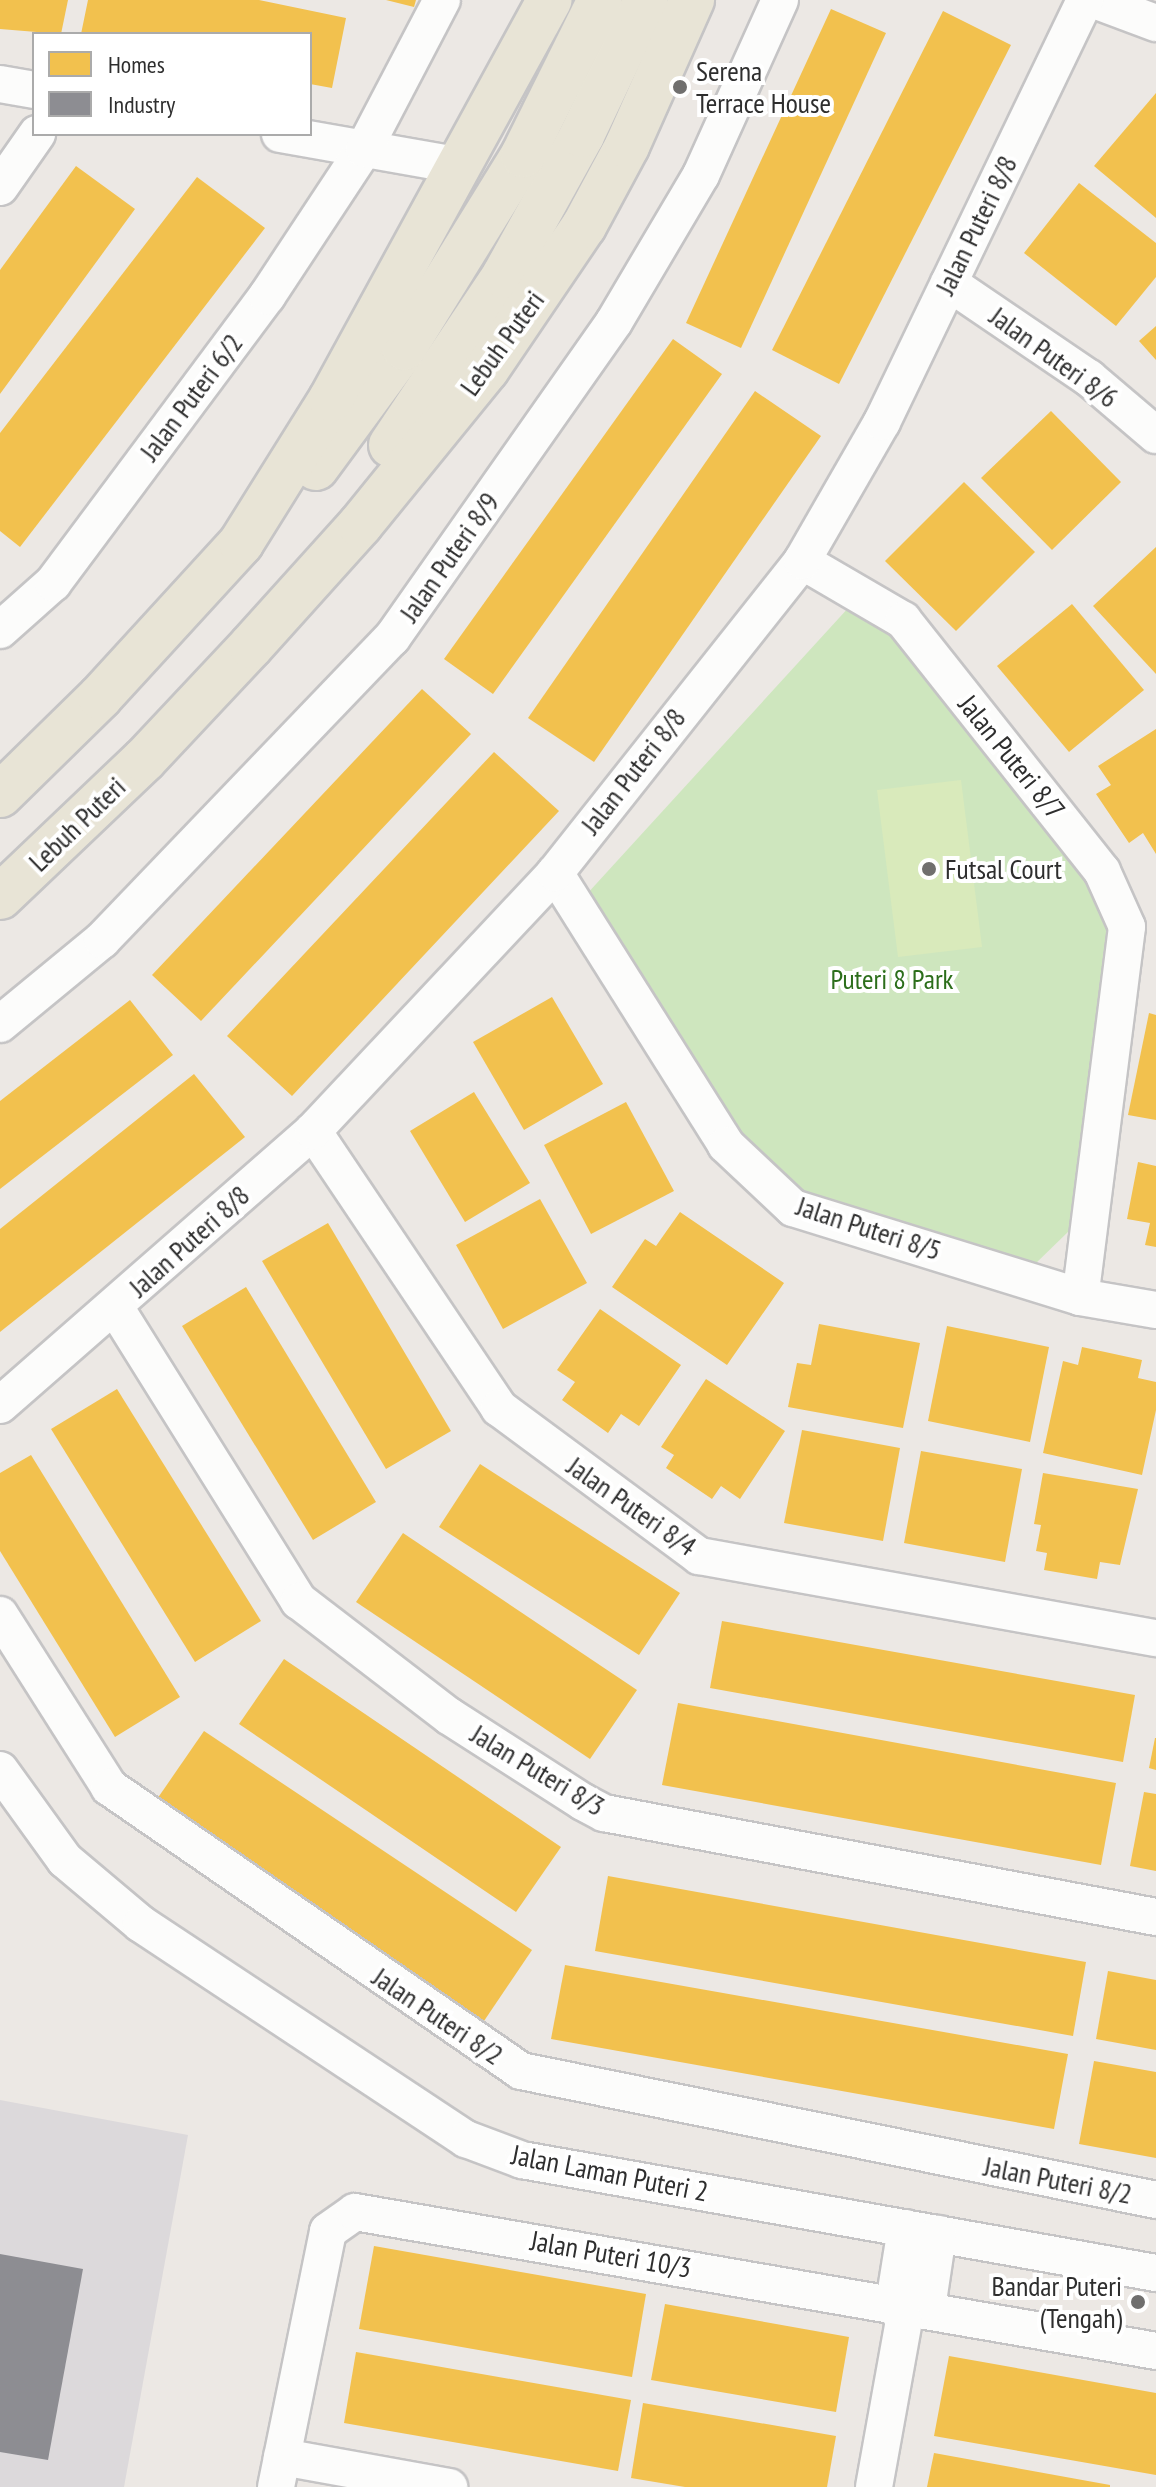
<!DOCTYPE html>
<html>
<head>
<meta charset="utf-8">
<style>
	body { margin:0 }
	#map { position:relative; width:1156px; height:2487px; overflow:hidden; background:#ece8e4; font-family:"PT Sans Narrow",sans-serif }
	div>[style] { position:absolute }
	[style*='--x'] { left:calc(var(--x)*1px); top:calc(var(--y)*1px); width:calc(var(--w)*1px); rotate:calc(var(--a)*1deg) }
	.industrial>* { inset:0; background:#dcd9db }
	.green>* { inset:0; background:#cee6be }
	.pitch>* { inset:0; background:#d9eabb }
	.homes>* { inset:0; background:#f2c14e }
	.industry>* { inset:0; background:#8d8d92 }
	.roads { filter:drop-shadow(2px 0 #c5c4c5) drop-shadow(-2px 0 #c5c4c5) drop-shadow(0 2px #c5c4c5) drop-shadow(0 -2px #c5c4c5) }
	.minor>* { height:36px; margin:-18px; padding:0 18px; transform-origin:18px; border-radius:18px; background:#fcfcfb }
	.major>* { height:44px; margin:-22px; padding:0 22px; transform-origin:22px; border-radius:22px; background:#e8e4d6 }
	.dots>* { width:22px; height:22px; translate:-50% -50%; box-sizing:border-box; border:4px solid #fff; border-radius:50% }
	span { translate:-50% -50%; white-space:nowrap; text-align:center; line-height:1.15; -webkit-text-stroke:8px #fff; paint-order:stroke }
	.poi-label { font-size:28px; color:#2e2e2e }
	.left { translate:0 -50%; text-align:left }
	.right { translate:-100% -50%; text-align:right }
	.street-label { font-size:28px; color:#2e2e2e }
	.park-label { font-size:28px; color:#2c6e1b }
	.legend { position:absolute; left:32px; top:32px; width:280px; height:104px; box-sizing:border-box; background:#fff; border:2px solid #ababab; margin:0; padding:10px 14px; list-style:none; font-size:24px; color:#2e2e2e }
	.legend li { display:flex; align-items:center; gap:16px; height:40px }
	.legend b { width:40px; border:2px solid #ababab }
</style>
</head>
<body>
<div id="map">
	<div class="industrial">
		<i style="clip-path:polygon(0 2100px,188px 2135px,124px 2487px,0 2487px)"></i>
	</div>
	<div class="green">
		<i style="clip-path:polygon(850px 606px,884px 619px,1112px 909px,1117px 966px,1070px 1230px,1033px 1266px,801px 1197px,731px 1131px,586px 895px)"></i>
	</div>
	<div class="pitch">
		<i style="clip-path:polygon(961px 780px,982px 947px,898px 957px,877px 790px)"></i>
	</div>
	<div class="homes">
		<i style="clip-path:polygon(0 0,68px 0,61px 34px,0 29px)"></i>
		<i style="clip-path:polygon(88px 0,259px 0,346px 18px,332px 88px,310px 84px,310px 34px,81px 34px)"></i>
		<i style="clip-path:polygon(386px 0,416px 0,414px 7px)"></i>
		<i style="clip-path:polygon(831px 9px,886px 33px,741px 348px,686px 323px)"></i>
		<i style="clip-path:polygon(943px 11px,1011px 45px,839px 384px,772px 350px)"></i>
		<i style="clip-path:polygon(1156px 93px,1156px 218px,1094px 166px)"></i>
		<i style="clip-path:polygon(76px 166px,135px 209px,0 394px,0 270px)"></i>
		<i style="clip-path:polygon(197px 177px,265px 228px,20px 547px,0 531px,0 433px)"></i>
		<i style="clip-path:polygon(1079px 183px,1156px 243px,1156px 277px,1116px 326px,1024px 253px)"></i>
		<i style="clip-path:polygon(1156px 326px,1156px 360px,1139px 341px)"></i>
		<i style="clip-path:polygon(673px 339px,722px 374px,493px 694px,444px 659px)"></i>
		<i style="clip-path:polygon(755px 391px,821px 436px,594px 762px,528px 718px)"></i>
		<i style="clip-path:polygon(1051px 411px,1121px 482px,1052px 550px,981px 478px)"></i>
		<i style="clip-path:polygon(964px 482px,1035px 552px,956px 631px,885px 561px)"></i>
		<i style="clip-path:polygon(1156px 547px,1156px 674px,1093px 606px)"></i>
		<i style="clip-path:polygon(1072px 604px,1144px 690px,1069px 752px,997px 666px)"></i>
		<i style="clip-path:polygon(422px 689px,471px 734px,201px 1021px,152px 975px)"></i>
		<i style="clip-path:polygon(1156px 729px,1156px 854px,1143px 833px,1129px 843px,1096px 794px,1111px 785px,1098px 766px)"></i>
		<i style="clip-path:polygon(494px 752px,559px 811px,292px 1096px,227px 1036px)"></i>
		<i style="clip-path:polygon(552px 997px,603px 1084px,524px 1130px,473px 1042px)"></i>
		<i style="clip-path:polygon(130px 1000px,173px 1055px,0 1189px,0 1101px)"></i>
		<i style="clip-path:polygon(1149px 1013px,1156px 1015px,1156px 1120px,1128px 1115px)"></i>
		<i style="clip-path:polygon(194px 1074px,245px 1137px,0 1332px,0 1229px)"></i>
		<i style="clip-path:polygon(474px 1092px,530px 1183px,465px 1222px,410px 1131px)"></i>
		<i style="clip-path:polygon(626px 1102px,674px 1191px,591px 1234px,544px 1145px)"></i>
		<i style="clip-path:polygon(1138px 1162px,1156px 1166px,1156px 1247px,1145px 1245px,1150px 1223px,1127px 1219px)"></i>
		<i style="clip-path:polygon(540px 1199px,587px 1283px,503px 1329px,456px 1245px)"></i>
		<i style="clip-path:polygon(680px 1212px,784px 1283px,727px 1365px,612px 1287px,645px 1239px,656px 1246px)"></i>
		<i style="clip-path:polygon(328px 1223px,451px 1431px,386px 1469px,262px 1261px)"></i>
		<i style="clip-path:polygon(246px 1287px,376px 1502px,313px 1540px,182px 1326px)"></i>
		<i style="clip-path:polygon(600px 1309px,681px 1365px,639px 1426px,621px 1414px,608px 1433px,562px 1400px,575px 1382px,557px 1370px)"></i>
		<i style="clip-path:polygon(819px 1324px,920px 1343px,903px 1428px,788px 1407px,797px 1363px,811px 1365px)"></i>
		<i style="clip-path:polygon(947px 1326px,1049px 1347px,1030px 1442px,928px 1421px)"></i>
		<i style="clip-path:polygon(1082px 1347px,1142px 1360px,1138px 1378px,1156px 1382px,1156px 1410px,1142px 1475px,1043px 1453px,1063px 1361px,1078px 1365px)"></i>
		<i style="clip-path:polygon(706px 1379px,785px 1431px,740px 1499px,721px 1486px,712px 1499px,666px 1468px,674px 1455px,661px 1447px)"></i>
		<i style="clip-path:polygon(117px 1389px,261px 1621px,195px 1662px,51px 1429px)"></i>
		<i style="clip-path:polygon(802px 1430px,900px 1448px,883px 1541px,784px 1523px)"></i>
		<i style="clip-path:polygon(921px 1451px,1022px 1469px,1005px 1562px,904px 1543px)"></i>
		<i style="clip-path:polygon(31px 1455px,180px 1697px,115px 1737px,0 1551px,0 1473px)"></i>
		<i style="clip-path:polygon(480px 1464px,680px 1593px,639px 1655px,439px 1527px)"></i>
		<i style="clip-path:polygon(1043px 1473px,1138px 1489px,1120px 1565px,1100px 1562px,1097px 1579px,1044px 1570px,1047px 1553px,1036px 1551px,1041px 1525px,1034px 1524px)"></i>
		<i style="clip-path:polygon(403px 1533px,637px 1690px,590px 1759px,356px 1602px)"></i>
		<i style="clip-path:polygon(722px 1621px,1135px 1695px,1123px 1762px,710px 1688px)"></i>
		<i style="clip-path:polygon(284px 1659px,561px 1847px,516px 1912px,239px 1724px)"></i>
		<i style="clip-path:polygon(678px 1703px,1116px 1783px,1101px 1865px,662px 1785px)"></i>
		<i style="clip-path:polygon(204px 1731px,532px 1950px,484px 2021px,155px 1802px)"></i>
		<i style="clip-path:polygon(1155px 1738px,1156px 1738px,1156px 1770px,1149px 1768px)"></i>
		<i style="clip-path:polygon(1144px 1792px,1156px 1794px,1156px 1871px,1130px 1866px)"></i>
		<i style="clip-path:polygon(608px 1876px,1086px 1962px,1073px 2036px,595px 1951px)"></i>
		<i style="clip-path:polygon(565px 1965px,1068px 2054px,1054px 2129px,551px 2039px)"></i>
		<i style="clip-path:polygon(1108px 1971px,1156px 1980px,1156px 2050px,1096px 2039px)"></i>
		<i style="clip-path:polygon(1094px 2061px,1156px 2072px,1156px 2158px,1079px 2144px)"></i>
		<i style="clip-path:polygon(374px 2246px,646px 2294px,632px 2377px,359px 2329px)"></i>
		<i style="clip-path:polygon(665px 2304px,849px 2337px,836px 2412px,651px 2380px)"></i>
		<i style="clip-path:polygon(356px 2352px,631px 2400px,618px 2471px,344px 2423px)"></i>
		<i style="clip-path:polygon(949px 2356px,1156px 2393px,1156px 2475px,934px 2436px)"></i>
		<i style="clip-path:polygon(643px 2403px,836px 2436px,827px 2487px,685px 2487px,631px 2478px)"></i>
		<i style="clip-path:polygon(934px 2453px,1110px 2485px,1110px 2487px,927px 2487px)"></i>
	</div>
	<div class="industry">
		<i style="clip-path:polygon(0 2254px,83px 2269px,48px 2460px,0 2452px)"></i>
	</div>
	<div class="roads">
		<div class="minor">
			<i style="--x:1094;--y:0;--w:66;--a:20.4"></i>
			<i style="--x:0;--y:84;--w:35;--a:10"></i>
			<i style="--x:280;--y:134;--w:184;--a:10"></i>
			<i style="--x:0;--y:187;--w:65;--a:-55.1"></i>
			<i style="--x:949;--y:283;--w:169;--a:34.2"></i>
			<i style="--x:1089;--y:378;--w:88;--a:40.4"></i>
			<i style="--x:802;--y:561;--w:117;--a:30.3"></i>
			<i style="--x:903;--y:620;--w:320;--a:51.6"></i>
			<i style="--x:1102;--y:871;--w:61;--a:65.9"></i>
			<i style="--x:1127;--y:927;--w:373;--a:97.2"></i>
			<i style="--x:0;--y:630;--w:71;--a:-41.6"></i>
			<i style="--x:53;--y:583;--w:358;--a:-53.3"></i>
			<i style="--x:267;--y:296;--w:176;--a:-56.6"></i>
			<i style="--x:364;--y:149;--w:168;--a:-62.4"></i>
			<i style="--x:555;--y:873;--w:321;--a:57.8"></i>
			<i style="--x:726;--y:1145;--w:92;--a:43.2"></i>
			<i style="--x:793;--y:1208;--w:300;--a:17.2"></i>
			<i style="--x:1080;--y:1297;--w:77;--a:9.7"></i>
			<i style="--x:0;--y:1024;--w:132;--a:-39.5"></i>
			<i style="--x:102;--y:940;--w:419;--a:-46.2"></i>
			<i style="--x:392;--y:638;--w:386;--a:-54.9"></i>
			<i style="--x:614;--y:322;--w:171;--a:-59.4"></i>
			<i style="--x:701;--y:175;--w:192;--a:-65.7"></i>
			<i style="--x:313;--y:1131;--w:334;--a:56.1"></i>
			<i style="--x:499;--y:1408;--w:249;--a:36.5"></i>
			<i style="--x:699;--y:1556;--w:464;--a:10.2"></i>
			<i style="--x:115;--y:1307;--w:347;--a:58"></i>
			<i style="--x:299;--y:1601;--w:189;--a:37.5"></i>
			<i style="--x:449;--y:1716;--w:159;--a:32.7"></i>
			<i style="--x:583;--y:1802;--w:24;--a:28"></i>
			<i style="--x:604;--y:1813;--w:562;--a:10.67"></i>
			<i style="--x:0;--y:1405;--w:416;--a:-41.2"></i>
			<i style="--x:313;--y:1131;--w:354;--a:-46.8"></i>
			<i style="--x:555;--y:873;--w:398;--a:-51.6"></i>
			<i style="--x:802;--y:561;--w:160;--a:-60.1"></i>
			<i style="--x:882;--y:422;--w:468;--a:-64.3"></i>
			<i style="--x:0;--y:1615;--w:204;--a:57.6"></i>
			<i style="--x:109;--y:1787;--w:500;--a:34.58"></i>
			<i style="--x:521;--y:2071;--w:648;--a:11.48"></i>
			<i style="--x:0;--y:1770;--w:111;--a:54.2"></i>
			<i style="--x:65;--y:1860;--w:99;--a:40.1"></i>
			<i style="--x:141;--y:1924;--w:390;--a:33.5"></i>
			<i style="--x:466;--y:2139;--w:60;--a:20.6"></i>
			<i style="--x:522;--y:2160;--w:644;--a:10.11"></i>
			<i style="--x:927;--y:2308;--w:75;--a:-81.5"></i>
			<i style="--x:282;--y:2457;--w:170;--a:10.2"></i>
			<i style="--x:276;--y:2487;--w:261;--a:-78.5"></i>
			<i style="--x:328;--y:2231;--w:33;--a:-35"></i>
			<i style="--x:355;--y:2212;--w:813;--a:9.84"></i>
			<i style="--x:874;--y:2487;--w:169;--a:-79.8"></i>
			<i style="--x:904;--y:2321;--w:21;--a:-119"></i>
			<i style="--x:894;--y:2303;--w:76;--a:-80.9"></i>
		</div>
		<div class="major">
			<i style="--x:391;--y:445;--w:203;--a:-56.2"></i>
			<i style="--x:504;--y:276;--w:161;--a:-61"></i>
			<i style="--x:582;--y:135;--w:149;--a:-64.6"></i>
			<i style="--x:316;--y:468;--w:149;--a:-53.7"></i>
			<i style="--x:404;--y:348;--w:227;--a:-58.3"></i>
			<i style="--x:523;--y:155;--w:173;--a:-63.6"></i>
			<i style="--x:0;--y:795;--w:140;--a:-44.4"></i>
			<i style="--x:100;--y:697;--w:209;--a:-47.5"></i>
			<i style="--x:241;--y:543;--w:170;--a:-58"></i>
			<i style="--x:331;--y:399;--w:455;--a:-61.3"></i>
			<i style="--x:0;--y:897;--w:199;--a:-43.6"></i>
			<i style="--x:144;--y:760;--w:156;--a:-46.8"></i>
			<i style="--x:251;--y:646;--w:163;--a:-48"></i>
			<i style="--x:360;--y:525;--w:201;--a:-50.9"></i>
			<i style="--x:487;--y:369;--w:173;--a:-55.9"></i>
			<i style="--x:584;--y:226;--w:91;--a:-61.7"></i>
			<i style="--x:627;--y:146;--w:160;--a:-66"></i>
		</div>
	</div>
	<div class="dots">
		<i style="left:680px;top:87px;background:#706f6e"></i>
		<i style="left:929px;top:869px;background:#706f6e"></i>
		<i style="left:1138px;top:2302px;background:#706f6e"></i>
	</div>
	<div class="poi-label">
		<span class="left" style="left:696px;top:87px">Serena<br>Terrace House</span>
		<span class="left" style="left:945px;top:869px">Futsal Court</span>
		<span class="right" style="left:1122px;top:2302px">Bandar Puteri<br>(Tengah)</span>
	</div>
	<div class="street-label">
		<span style="left:976px;top:225px;rotate:-64deg">Jalan Puteri 8/8</span>
		<span style="left:502px;top:343px;rotate:-54deg">Lebuh Puteri</span>
		<span style="left:1054px;top:357px;rotate:36deg">Jalan Puteri 8/6</span>
		<span style="left:191px;top:397px;rotate:-53deg">Jalan Puteri 6/2</span>
		<span style="left:449px;top:557px;rotate:-55deg">Jalan Puteri 8/9</span>
		<span style="left:1012px;top:757px;rotate:51deg">Jalan Puteri 8/7</span>
		<span style="left:633px;top:771px;rotate:-52deg">Jalan Puteri 8/8</span>
		<span style="left:77px;top:824px;rotate:-44deg">Lebuh Puteri</span>
		<span style="left:869px;top:1228px;rotate:18deg">Jalan Puteri 8/5</span>
		<span style="left:189px;top:1241px;rotate:-42deg">Jalan Puteri 8/8</span>
		<span style="left:632px;top:1506px;rotate:35deg">Jalan Puteri 8/4</span>
		<span style="left:538px;top:1770px;rotate:31deg">Jalan Puteri 8/3</span>
		<span style="left:438px;top:2016px;rotate:34deg">Jalan Puteri 8/2</span>
		<span style="left:610px;top:2173px;rotate:11deg">Jalan Laman Puteri 2</span>
		<span style="left:1058px;top:2180px;rotate:11deg">Jalan Puteri 8/2</span>
		<span style="left:611px;top:2254px;rotate:10deg">Jalan Puteri 10/3</span>
	</div>
	<div class="park-label">
		<span style="left:892px;top:979px">Puteri 8 Park</span>
	</div>
	<ul class="legend">
	<li><b style="height:22px;background:#f2c14e"></b>Homes</li>
	<li><b style="height:22px;background:#8d8d92"></b>Industry</li>
	</ul>
</div>
</body>
</html>
